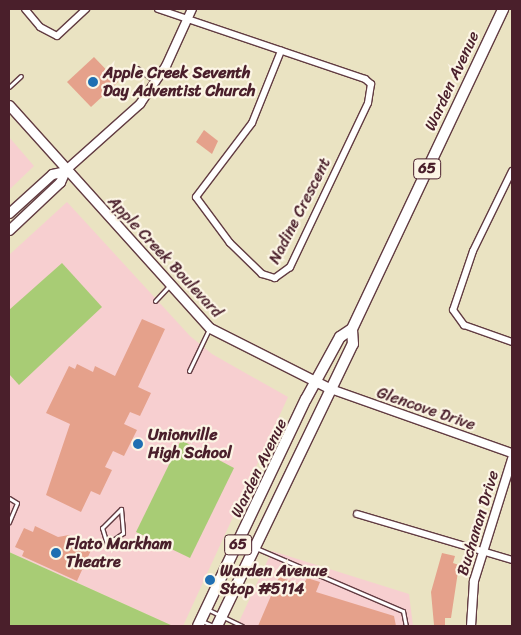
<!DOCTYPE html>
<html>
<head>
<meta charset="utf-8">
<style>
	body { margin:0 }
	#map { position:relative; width:521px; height:635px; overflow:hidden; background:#eae3c2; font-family:Sriracha,sans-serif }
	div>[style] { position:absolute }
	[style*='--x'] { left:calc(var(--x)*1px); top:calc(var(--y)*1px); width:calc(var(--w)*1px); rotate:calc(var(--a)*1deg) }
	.built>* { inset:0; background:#f7cfd0 }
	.green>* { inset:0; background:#a8cc75 }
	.building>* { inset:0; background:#e5a18b }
	.roads { filter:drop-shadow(1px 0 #623c42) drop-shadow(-1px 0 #623c42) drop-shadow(0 1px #623c42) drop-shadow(0 -1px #623c42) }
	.service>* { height:3px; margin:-1.5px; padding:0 1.5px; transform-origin:1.5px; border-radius:1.5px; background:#fff }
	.minor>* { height:6px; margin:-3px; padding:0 3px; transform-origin:3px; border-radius:3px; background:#fff }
	.tertiary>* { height:8px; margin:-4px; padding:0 4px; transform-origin:4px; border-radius:4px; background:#fff }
	.secondary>* { height:9px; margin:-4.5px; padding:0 4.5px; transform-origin:4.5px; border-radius:4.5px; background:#fff }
	.primary>* { height:10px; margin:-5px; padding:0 5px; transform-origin:5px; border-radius:5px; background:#fff }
	.dots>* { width:14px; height:14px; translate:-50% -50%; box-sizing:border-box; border:2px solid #fcf5e5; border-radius:50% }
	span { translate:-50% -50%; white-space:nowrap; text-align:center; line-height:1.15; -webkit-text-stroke:4.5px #fcf5e5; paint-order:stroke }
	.shield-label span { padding:1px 4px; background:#fcf5e5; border:1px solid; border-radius:4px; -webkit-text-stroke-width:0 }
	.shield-label { font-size:15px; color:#4a1f2b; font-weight:700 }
	.poi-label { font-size:16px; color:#4a1f2b; font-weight:700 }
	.left { translate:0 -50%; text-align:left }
	.street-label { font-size:16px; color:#4a1f2b }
	.frame { position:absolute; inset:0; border:10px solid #4a1f2b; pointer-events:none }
</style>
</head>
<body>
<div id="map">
	<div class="built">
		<i style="clip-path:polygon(9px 137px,34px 166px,9px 190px)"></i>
		<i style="clip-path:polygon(67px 202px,190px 336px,212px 354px,288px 397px,183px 626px,173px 626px,9px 552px,9px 255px)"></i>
		<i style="clip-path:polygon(272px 551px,409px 594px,413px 626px,237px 626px)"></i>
	</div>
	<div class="green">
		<i style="clip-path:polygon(62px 263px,102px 307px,19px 385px,9px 374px,9px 310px)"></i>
		<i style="clip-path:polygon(181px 440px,234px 468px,190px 558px,136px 532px)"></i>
		<i style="clip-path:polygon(9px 552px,102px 594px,173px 626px,9px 626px)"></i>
	</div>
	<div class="building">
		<i style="clip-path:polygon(94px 57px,118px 82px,91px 107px,67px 82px)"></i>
		<i style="clip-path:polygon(204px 130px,218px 141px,212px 154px,196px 142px)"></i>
		<i style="clip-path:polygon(142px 319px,165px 329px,138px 387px,151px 393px,140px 416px,130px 412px,124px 424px,137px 430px,124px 456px,113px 451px,105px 467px,112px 470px,100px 495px,91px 491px,81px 512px,46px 495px,70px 424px,46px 413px,69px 366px,75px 369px,77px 364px,93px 372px,95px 366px,115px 376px)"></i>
		<i style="clip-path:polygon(35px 526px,58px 537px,69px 535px,92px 548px,77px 581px,22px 556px,24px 551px,15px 547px,24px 528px,33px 532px)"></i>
		<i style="clip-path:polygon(442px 553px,455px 556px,453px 563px,459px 565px,451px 618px,445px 618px,445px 625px,434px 625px,431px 592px)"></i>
		<i style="clip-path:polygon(279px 577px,303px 585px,307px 578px,320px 582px,316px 592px,394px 616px,396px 626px,258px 626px)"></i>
	</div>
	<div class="roads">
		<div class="service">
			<i style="--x:137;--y:68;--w:21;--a:37"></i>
			<i style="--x:9;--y:87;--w:16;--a:-43"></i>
			<i style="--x:155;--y:301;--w:21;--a:-47"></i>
			<i style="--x:189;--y:371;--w:47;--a:-64.5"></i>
			<i style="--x:9;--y:498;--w:9;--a:32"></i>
			<i style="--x:17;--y:503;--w:21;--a:113"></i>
			<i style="--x:121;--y:509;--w:24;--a:85"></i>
			<i style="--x:123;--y:533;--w:19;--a:145"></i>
			<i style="--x:107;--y:544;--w:17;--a:-107"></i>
			<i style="--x:102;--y:528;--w:27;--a:-45"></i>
			<i style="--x:256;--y:548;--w:160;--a:23.2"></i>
			<i style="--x:403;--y:611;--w:15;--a:79"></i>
			<i style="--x:209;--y:610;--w:37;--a:26"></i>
			<i style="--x:202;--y:621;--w:12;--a:24"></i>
		</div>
		<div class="minor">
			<i style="--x:25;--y:9;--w:23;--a:50"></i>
			<i style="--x:40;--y:27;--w:19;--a:28"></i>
			<i style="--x:57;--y:36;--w:40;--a:-43"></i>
			<i style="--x:158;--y:9;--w:219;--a:18.7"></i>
			<i style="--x:365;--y:79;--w:8;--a:40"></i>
			<i style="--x:371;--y:84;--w:19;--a:99"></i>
			<i style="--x:368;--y:103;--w:182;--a:115.4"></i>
			<i style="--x:290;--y:267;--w:19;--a:144"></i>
			<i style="--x:275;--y:278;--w:14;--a:-163"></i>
			<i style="--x:262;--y:274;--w:45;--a:-135.9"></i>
			<i style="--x:230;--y:243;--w:57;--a:-126.5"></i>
			<i style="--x:196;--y:197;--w:93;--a:-52.9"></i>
			<i style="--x:252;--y:123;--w:78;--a:-68.1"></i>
			<i style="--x:512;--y:171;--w:89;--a:116"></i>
			<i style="--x:473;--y:251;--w:62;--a:108.7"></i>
			<i style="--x:453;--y:310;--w:19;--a:54"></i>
			<i style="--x:464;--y:325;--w:51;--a:19.5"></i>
			<i style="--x:357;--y:514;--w:162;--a:16.5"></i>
		</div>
		<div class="tertiary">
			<i style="--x:65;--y:171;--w:101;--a:-41.8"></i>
			<i style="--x:140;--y:104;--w:46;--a:-55.6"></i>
			<i style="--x:166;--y:66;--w:63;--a:-65.5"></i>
			<i style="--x:331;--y:389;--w:192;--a:19.5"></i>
			<i style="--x:471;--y:626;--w:45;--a:-86.2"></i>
			<i style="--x:474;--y:581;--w:128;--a:-72.7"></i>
		</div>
		<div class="secondary">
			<i style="--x:9;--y:105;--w:300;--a:48"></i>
			<i style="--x:210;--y:328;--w:136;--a:26.8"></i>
			<i style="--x:9;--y:213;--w:58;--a:-42.2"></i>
			<i style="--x:52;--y:174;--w:13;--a:-13"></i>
			<i style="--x:9;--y:230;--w:70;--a:-43.3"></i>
			<i style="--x:60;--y:182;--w:12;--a:-66"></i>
		</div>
		<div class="primary">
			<i style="--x:198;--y:626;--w:251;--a:-64.6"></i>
			<i style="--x:306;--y:399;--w:71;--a:-61.3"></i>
			<i style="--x:340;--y:337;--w:14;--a:-34"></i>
			<i style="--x:352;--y:329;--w:354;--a:-64.7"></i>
			<i style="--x:217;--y:626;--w:313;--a:-64.3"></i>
			<i style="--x:353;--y:344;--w:15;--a:-94"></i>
		</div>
	</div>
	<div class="dots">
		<i style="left:93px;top:82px;background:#1f6fb2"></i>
		<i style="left:138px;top:444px;background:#1f6fb2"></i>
		<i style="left:56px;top:553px;background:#1f6fb2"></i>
		<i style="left:210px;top:580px;background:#1f6fb2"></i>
	</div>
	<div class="shield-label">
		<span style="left:427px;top:169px">65</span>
		<span style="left:238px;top:545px">65</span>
	</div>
	<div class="poi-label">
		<span class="left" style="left:103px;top:82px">Apple Creek Seventh<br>Day Adventist Church</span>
		<span class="left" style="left:148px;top:444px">Unionville<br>High School</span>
		<span class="left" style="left:66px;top:553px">Flato Markham<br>Theatre</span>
		<span class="left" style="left:220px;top:580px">Warden Avenue<br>Stop #5114</span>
	</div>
	<div class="street-label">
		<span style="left:452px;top:81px;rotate:-65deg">Warden Avenue</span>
		<span style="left:300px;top:211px;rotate:-63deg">Nadine Crescent</span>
		<span style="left:165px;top:257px;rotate:47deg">Apple Creek Boulevard</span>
		<span style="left:426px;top:409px;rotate:19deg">Glencove Drive</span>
		<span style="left:259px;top:468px;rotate:-64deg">Warden Avenue</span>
		<span style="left:478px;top:523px;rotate:-73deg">Buchanan Drive</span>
	</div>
	<div class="frame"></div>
</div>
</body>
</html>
